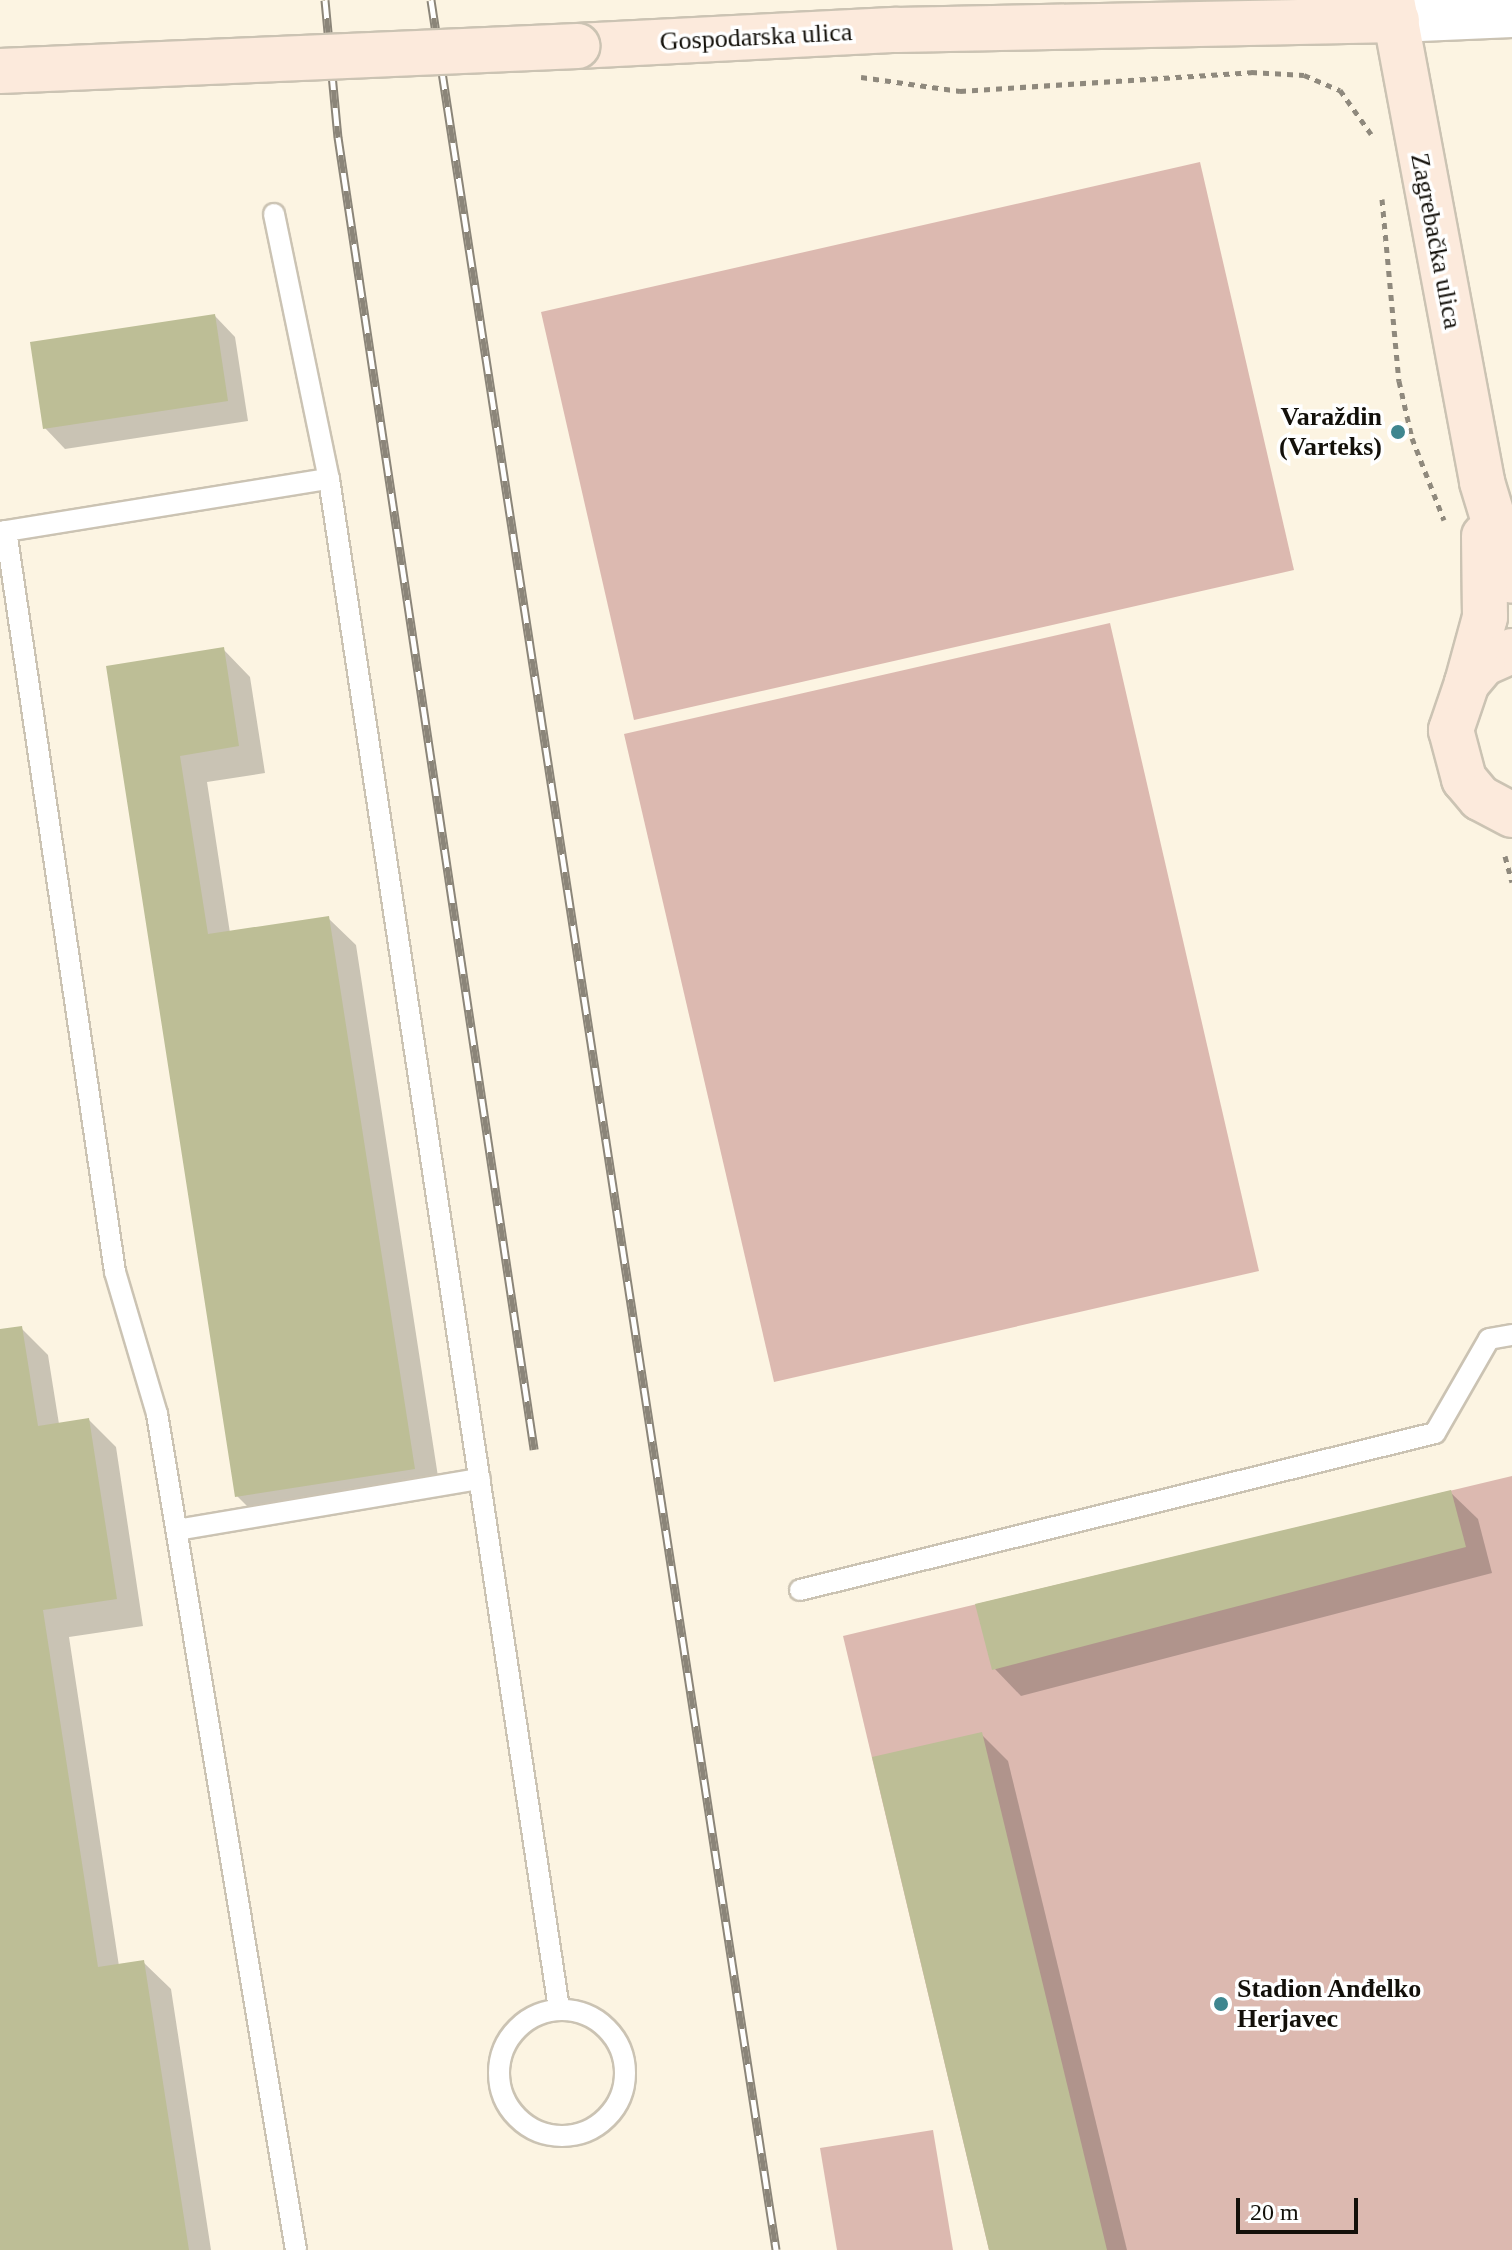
<!DOCTYPE html>
<html>
<head>
<meta charset="utf-8">
<style>
	body { margin:0 }
	#map { position:relative; width:1512px; height:2250px; overflow:hidden; background:#fcf4e2; font-family:Georgia,serif }
	div>[style] { position:absolute }
	[style*='--x'] { left:calc(var(--x)*1px); top:calc(var(--y)*1px); width:calc(var(--w)*1px); rotate:calc(var(--a)*1deg) }
	.green>* { inset:0; background:#dcb9b0 }
	.shadow>* { inset:0; background:#0003 }
	.building>* { inset:0; background:#bdbe96 }
	.path>* { height:5px; margin-top:-2.5px; transform-origin:0; background:repeating-linear-gradient(90deg,#8f897d 0 6px,transparent 0 12px) }
	.roads { filter:drop-shadow(2px 0 #cbc3b3) drop-shadow(-2px 0 #cbc3b3) drop-shadow(0 2px #cbc3b3) drop-shadow(0 -2px #cbc3b3) }
	.service>* { height:20px; margin:-10px; padding:0 10px; transform-origin:10px; border-radius:10px; background:#fff }
	.service>.ring { margin:-10px; padding:0; box-sizing:content-box; background:none; border:20px solid #fff; border-radius:50% }
	.tertiary>* { height:44px; margin:-22px; padding:0 22px; transform-origin:22px; border-radius:22px; background:#fff }
	.secondary>* { height:44px; margin:-22px; padding:0 22px; transform-origin:22px; border-radius:22px; background:#fceadc }
	.rail>* { height:9px; margin-top:-4.5px; transform-origin:0; background:repeating-linear-gradient(90deg,#fff 0 18px,#8b8579 0 36px); box-sizing:border-box; border-block:2px solid #8b8579 }
	.bridges { filter:drop-shadow(2px 0 #cbc3b3) drop-shadow(-2px 0 #cbc3b3) drop-shadow(0 2px #cbc3b3) drop-shadow(0 -2px #cbc3b3) }
	.secondary-bridge>* { height:44px; margin:-22px; padding:0 22px; transform-origin:22px; border-radius:22px; background:#fceadc }
	.dots>* { width:22px; height:22px; translate:-50% -50%; box-sizing:border-box; border:4px solid #fff; border-radius:50% }
	span { translate:-50% -50%; white-space:nowrap; text-align:center; line-height:1.15; -webkit-text-stroke:7px #fff; paint-order:stroke }
	.street-label { font-size:26px; color:#13100a }
	.poi-label { font-size:26px; color:#13100a; font-weight:700 }
	.right { translate:-100% -50%; text-align:right }
	.left { translate:0 -50%; text-align:left }
	.scale { position:absolute; left:1236px; top:2198px; width:122px; height:36px; box-sizing:border-box; border:4px solid #13100a; border-top:0; padding-left:10px; font-size:24px; line-height:28px; white-space:nowrap; color:#13100a; -webkit-text-stroke:6px #fff; paint-order:stroke }
</style>
</head>
<body>
<div id="map">
	<div class="green">
		<i style="clip-path:polygon(1200px 162px,1294px 570px,634px 720px,541px 312px)"></i>
		<i style="clip-path:polygon(1110px 623px,1259px 1271px,774px 1382px,624px 734px)"></i>
		<i style="clip-path:polygon(1512px 1476px,1512px 2250px,989px 2250px,843px 1636px)"></i>
		<i style="clip-path:polygon(933px 2130px,953px 2250px,837px 2250px,820px 2148px)"></i>
	</div>
	<div class="shadow">
		<i style="clip-path:polygon(215px 316px,235px 337px,248px 421px,65px 449px,45px 428px)"></i>
		<i style="clip-path:polygon(223px 649px,250px 677px,265px 773px,207px 782px,230px 933px,328px 918px,356px 945px,441px 1496px,264px 1523px,237px 1496px,108px 668px)"></i>
		<i style="clip-path:polygon(21px 1328px,48px 1355px,59px 1424px,89px 1420px,116px 1447px,143px 1626px,69px 1637px,119px 1966px,143px 1962px,171px 1989px,211px 2250px,0 2250px,0 1331px)"></i>
		<i style="clip-path:polygon(1450px 1492px,1478px 1519px,1492px 1573px,1021px 1696px,994px 1668px)"></i>
		<i style="clip-path:polygon(981px 1734px,1008px 1761px,1127px 2250px,991px 2250px)"></i>
	</div>
	<div class="building">
		<i style="clip-path:polygon(215px 314px,228px 401px,43px 429px,30px 342px)"></i>
		<i style="clip-path:polygon(224px 647px,239px 746px,180px 756px,208px 934px,329px 916px,415px 1469px,235px 1497px,106px 666px)"></i>
		<i style="clip-path:polygon(22px 1326px,38px 1426px,89px 1418px,117px 1599px,43px 1610px,98px 1967px,144px 1960px,189px 2250px,0 2250px,0 1329px)"></i>
		<i style="clip-path:polygon(1451px 1490px,1466px 1547px,992px 1670px,975px 1604px)"></i>
		<i style="clip-path:polygon(982px 1732px,1107px 2250px,989px 2250px,872px 1757px)"></i>
	</div>
	<div class="path">
		<i style="--x:861;--y:77;--w:100;--a:8"></i>
		<i style="--x:960;--y:91;--w:292;--a:-3.7"></i>
		<i style="--x:1251;--y:72;--w:53;--a:3.2"></i>
		<i style="--x:1304;--y:75;--w:39;--a:23"></i>
		<i style="--x:1340;--y:90;--w:54;--a:54.8"></i>
		<i style="--x:1382;--y:199;--w:183;--a:84.7"></i>
		<i style="--x:1399;--y:381;--w:58;--a:77.2"></i>
		<i style="--x:1412;--y:438;--w:88;--a:68.7"></i>
		<i style="--x:1505;--y:856;--w:27;--a:75"></i>
	</div>
	<div class="roads">
		<div class="service">
			<i style="--x:274;--y:214;--w:271;--a:78.3"></i>
			<i style="--x:329;--y:479;--w:1547;--a:81.45"></i>
			<i style="--x:6;--y:531;--w:749;--a:81.63"></i>
			<i style="--x:115;--y:1272;--w:148;--a:73.5"></i>
			<i style="--x:157;--y:1414;--w:847;--a:80.56"></i>
			<i style="--x:0;--y:532;--w:333;--a:-9.2"></i>
			<i style="--x:177;--y:1530;--w:307;--a:-9.6"></i>
			<i style="--x:800;--y:1590;--w:654;--a:-13.89"></i>
			<i style="--x:1435;--y:1433;--w:108;--a:-60.1"></i>
			<i style="--x:1489;--y:1339;--w:23;--a:-10"></i>
			<i class="ring" style="left:499px;top:2010px;width:106px;height:106px"></i>
		</div>
		<div class="tertiary">
			<i style="--x:1397;--y:20;--w:115;--a:-2.5"></i>
		</div>
		<div class="secondary">
			<i style="--x:1392;--y:0;--w:490;--a:79.4"></i>
			<i style="--x:1482;--y:482;--w:103;--a:73.1"></i>
			<i style="--x:577;--y:46;--w:320;--a:-2.9"></i>
			<i style="--x:897;--y:30;--w:500;--a:-1.15"></i>
			<i style="--x:1512;--y:651;--w:32;--a:156"></i>
			<i style="--x:1483;--y:664;--w:25;--a:130"></i>
			<i style="--x:1467;--y:683;--w:50;--a:108.8"></i>
			<i style="--x:1451;--y:730;--w:51;--a:75.1"></i>
			<i style="--x:1464;--y:779;--w:25;--a:50"></i>
			<i style="--x:1480;--y:798;--w:36;--a:28"></i>
			<i style="--x:1467;--y:683;--w:68;--a:-74.7"></i>
			<i style="--x:1485;--y:617;--w:81;--a:-90.7"></i>
		</div>
	</div>
	<div class="rail">
		<i style="--x:325;--y:0;--w:138;--a:84.6"></i>
		<i style="--x:338;--y:137;--w:1327;--a:81.5"></i>
		<i style="--x:431;--y:0;--w:2276;--a:81.28"></i>
	</div>
	<div class="bridges">
		<div class="secondary-bridge">
			<i style="--x:0;--y:71;--w:578;--a:-2.48"></i>
		</div>
	</div>
	<div class="dots">
		<i style="left:1398px;top:432px;background:#3f868f"></i>
		<i style="left:1221px;top:2004px;background:#3f868f"></i>
	</div>
	<div class="street-label">
		<span style="left:756px;top:37px;rotate:-3deg">Gospodarska ulica</span>
		<span style="left:1436px;top:241px;rotate:79deg">Zagrebačka ulica</span>
	</div>
	<div class="poi-label">
		<span class="right" style="left:1382px;top:432px">Varaždin<br>(Varteks)</span>
		<span class="left" style="left:1237px;top:2004px">Stadion Anđelko<br>Herjavec</span>
	</div>
	<div class="scale">20 m</div>
</div>
</body>
</html>
